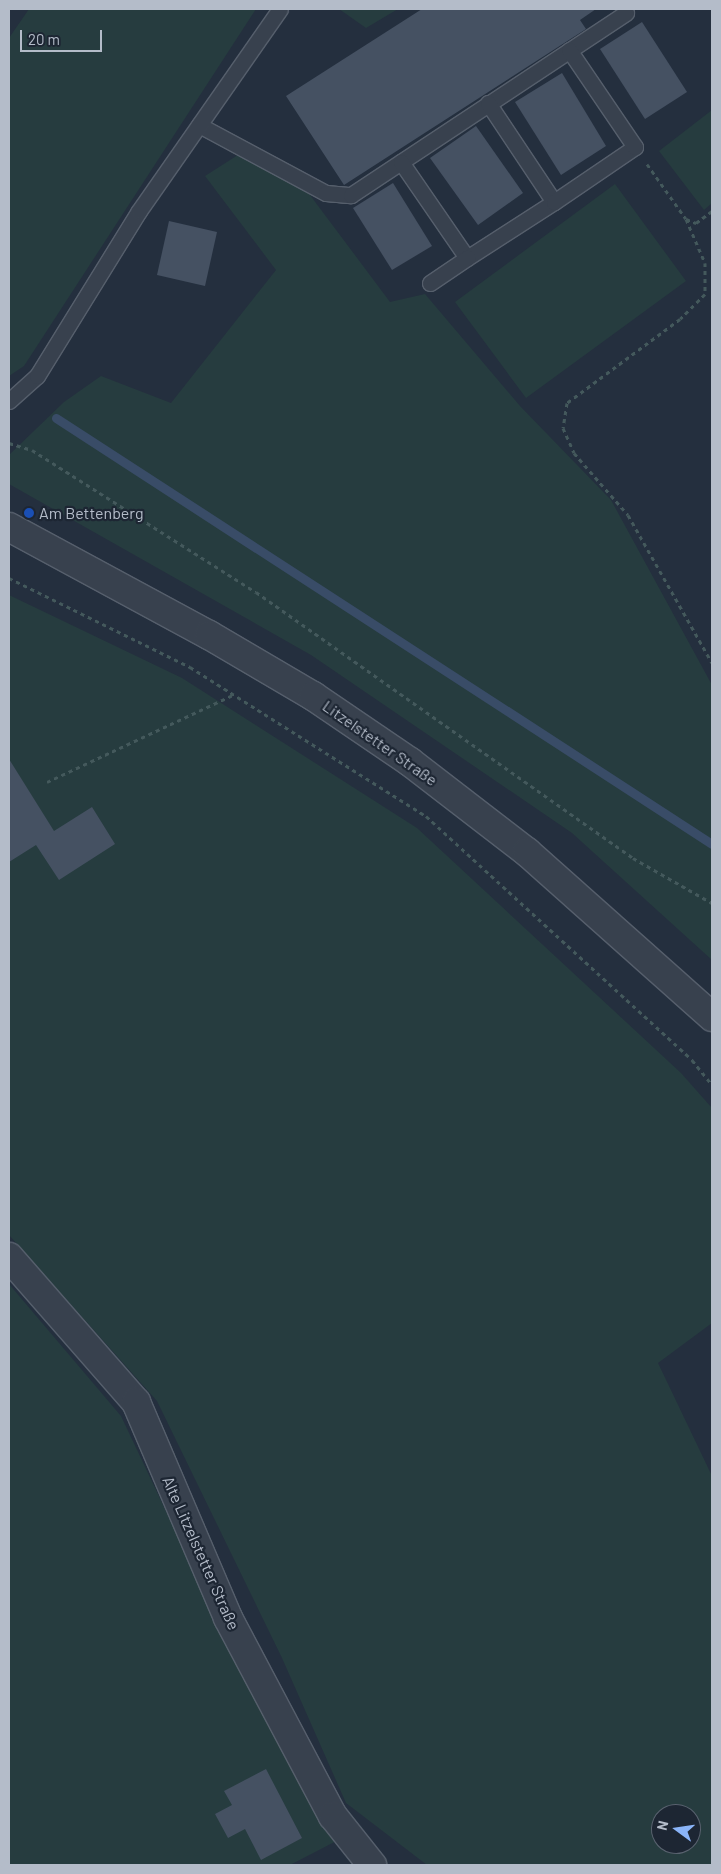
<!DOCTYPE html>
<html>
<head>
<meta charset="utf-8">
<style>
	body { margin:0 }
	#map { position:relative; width:721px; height:1874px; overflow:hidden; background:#242f3e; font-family:Barlow,sans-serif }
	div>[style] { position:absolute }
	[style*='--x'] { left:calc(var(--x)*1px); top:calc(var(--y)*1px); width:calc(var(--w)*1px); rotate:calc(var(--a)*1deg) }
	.green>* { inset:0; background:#263c3f }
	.stream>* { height:9px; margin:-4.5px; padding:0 4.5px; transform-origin:4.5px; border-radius:4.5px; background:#394c67 }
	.building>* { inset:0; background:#455162 }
	.path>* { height:3px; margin-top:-1.5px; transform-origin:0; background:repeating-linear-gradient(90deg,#44595c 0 4px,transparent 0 8px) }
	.roads { filter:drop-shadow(1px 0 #565f6c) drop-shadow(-1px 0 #565f6c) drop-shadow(0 1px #565f6c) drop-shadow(0 -1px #565f6c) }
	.lane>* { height:15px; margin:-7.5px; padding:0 7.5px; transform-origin:7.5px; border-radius:7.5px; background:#38414e }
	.street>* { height:28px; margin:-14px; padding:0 14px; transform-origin:14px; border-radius:14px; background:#38414e }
	.dots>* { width:14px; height:14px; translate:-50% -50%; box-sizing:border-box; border:2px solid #1d2633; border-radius:50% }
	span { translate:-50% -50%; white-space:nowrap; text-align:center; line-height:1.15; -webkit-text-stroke:4.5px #1d2633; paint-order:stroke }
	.poi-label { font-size:16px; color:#b4bcc9 }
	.left { translate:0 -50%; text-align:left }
	.street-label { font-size:16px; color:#b4bcc9 }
	.frame { position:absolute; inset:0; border:10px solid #b4bcc9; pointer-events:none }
	.north { position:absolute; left:651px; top:1804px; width:50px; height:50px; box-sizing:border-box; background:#1d2633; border:1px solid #59626f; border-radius:50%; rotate:284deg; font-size:14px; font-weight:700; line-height:20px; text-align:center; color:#b4bcc9 }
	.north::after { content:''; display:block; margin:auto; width:18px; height:22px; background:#8ab4f8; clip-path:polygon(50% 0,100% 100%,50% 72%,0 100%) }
	.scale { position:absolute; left:20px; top:30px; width:82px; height:22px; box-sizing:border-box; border:2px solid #b4bcc9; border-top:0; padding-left:6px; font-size:15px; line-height:18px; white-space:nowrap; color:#b4bcc9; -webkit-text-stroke:4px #1d2633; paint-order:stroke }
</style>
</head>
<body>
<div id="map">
	<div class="green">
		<i style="clip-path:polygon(29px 9px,256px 9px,24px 366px,9px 376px,9px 38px)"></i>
		<i style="clip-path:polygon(339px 9px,398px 9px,366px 28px)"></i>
		<i style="clip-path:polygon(712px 110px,712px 203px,704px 210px,659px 151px)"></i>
		<i style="clip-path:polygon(241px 153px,307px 191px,390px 302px,425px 294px,520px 406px,611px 500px,712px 685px,712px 960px,572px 833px,311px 655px,9px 484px,9px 455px,64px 402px,101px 376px,171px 403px,276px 270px,205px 176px)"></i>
		<i style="clip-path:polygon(615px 184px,686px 281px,526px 398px,455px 302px)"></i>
		<i style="clip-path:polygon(evenodd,9px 595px,182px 678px,417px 828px,681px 1073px,712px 1108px,712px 1323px,658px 1363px,712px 1476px,712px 1865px,427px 1865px,346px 1803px,282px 1658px,157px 1401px,9px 1235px,9px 595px,661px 1814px,691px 1814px,691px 1844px,661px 1844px,661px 1814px)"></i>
		<i style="clip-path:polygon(9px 1284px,121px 1416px,218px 1621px,346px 1836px,290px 1865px,9px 1865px)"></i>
	</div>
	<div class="stream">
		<i style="--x:56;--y:418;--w:782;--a:33"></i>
	</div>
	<div class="building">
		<i style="clip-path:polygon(422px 9px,596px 9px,580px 20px,586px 29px,344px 185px,286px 96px)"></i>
		<i style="clip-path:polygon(642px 22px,687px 92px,645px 119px,600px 49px)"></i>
		<i style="clip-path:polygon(562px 73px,606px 146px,561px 175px,515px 102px)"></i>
		<i style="clip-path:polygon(476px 126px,523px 193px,478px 225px,430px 158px)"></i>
		<i style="clip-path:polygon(393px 183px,432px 246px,392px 270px,353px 208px)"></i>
		<i style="clip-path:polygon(169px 221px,217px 232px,205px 286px,157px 275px)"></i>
		<i style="clip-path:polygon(9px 759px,54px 831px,92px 807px,115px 844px,59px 880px,36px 845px,9px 862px)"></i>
		<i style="clip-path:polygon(266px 1769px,302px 1838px,261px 1860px,245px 1829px,228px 1838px,215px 1814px,232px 1805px,224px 1791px)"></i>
	</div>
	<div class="path">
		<i style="--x:647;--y:164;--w:67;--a:54.7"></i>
		<i style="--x:686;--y:219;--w:11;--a:22"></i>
		<i style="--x:696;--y:223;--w:20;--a:-37"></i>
		<i style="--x:686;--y:219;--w:48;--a:66.6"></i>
		<i style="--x:705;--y:263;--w:31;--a:90"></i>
		<i style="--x:705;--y:294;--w:35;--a:135"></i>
		<i style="--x:680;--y:319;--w:141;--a:143.4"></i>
		<i style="--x:567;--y:403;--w:25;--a:99"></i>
		<i style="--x:563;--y:428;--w:27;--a:66"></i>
		<i style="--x:574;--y:453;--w:82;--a:48.9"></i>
		<i style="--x:628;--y:515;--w:170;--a:60.4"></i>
		<i style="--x:9;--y:443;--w:24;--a:17"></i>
		<i style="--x:32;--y:450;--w:265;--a:32.4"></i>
		<i style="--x:256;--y:592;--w:461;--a:35.2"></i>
		<i style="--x:633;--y:858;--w:91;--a:29.7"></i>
		<i style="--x:9;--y:578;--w:202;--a:26.2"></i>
		<i style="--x:190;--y:667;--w:279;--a:32.3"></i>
		<i style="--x:426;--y:816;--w:361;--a:42.5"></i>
		<i style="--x:692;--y:1060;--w:32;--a:51"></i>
		<i style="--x:47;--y:782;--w:205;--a:-25.1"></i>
	</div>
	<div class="roads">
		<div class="lane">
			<i style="--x:199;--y:125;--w:144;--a:28.2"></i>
			<i style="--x:326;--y:193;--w:25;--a:5"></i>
			<i style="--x:351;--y:195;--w:330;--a:-33.5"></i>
			<i style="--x:401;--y:162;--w:116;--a:55.5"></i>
			<i style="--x:467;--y:258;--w:103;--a:-32.8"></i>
			<i style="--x:554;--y:202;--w:119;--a:-123.7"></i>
			<i style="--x:554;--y:202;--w:98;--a:-34.2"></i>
			<i style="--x:635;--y:147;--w:117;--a:-124.2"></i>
			<i style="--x:430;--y:283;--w:45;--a:-34"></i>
			<i style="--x:9;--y:401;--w:38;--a:-42"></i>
			<i style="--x:37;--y:376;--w:194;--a:-58.3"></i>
			<i style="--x:139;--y:211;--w:246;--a:-55.1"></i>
		</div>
		<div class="street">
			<i style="--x:9;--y:527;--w:227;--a:28.4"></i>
			<i style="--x:209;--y:635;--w:121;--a:30.4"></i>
			<i style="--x:313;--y:696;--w:117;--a:34.2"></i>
			<i style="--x:410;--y:762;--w:148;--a:37.6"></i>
			<i style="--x:527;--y:852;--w:248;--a:41.7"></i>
			<i style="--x:9;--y:1257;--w:193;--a:48.8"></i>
			<i style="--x:136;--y:1402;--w:235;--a:66.9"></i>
			<i style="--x:228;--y:1618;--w:224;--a:62.1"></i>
			<i style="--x:333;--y:1816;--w:63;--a:51.5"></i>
		</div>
	</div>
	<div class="dots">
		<i style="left:29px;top:513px;background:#1a4fb4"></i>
	</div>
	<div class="poi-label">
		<span class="left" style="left:39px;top:513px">Am Bettenberg</span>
	</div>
	<div class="street-label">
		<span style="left:380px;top:743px;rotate:35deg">Litzelstetter Straße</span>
		<span style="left:201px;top:1553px;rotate:66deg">Alte Litzelstetter Straße</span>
	</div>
	<div class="frame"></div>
	<div class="north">N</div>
	<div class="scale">20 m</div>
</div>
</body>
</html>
